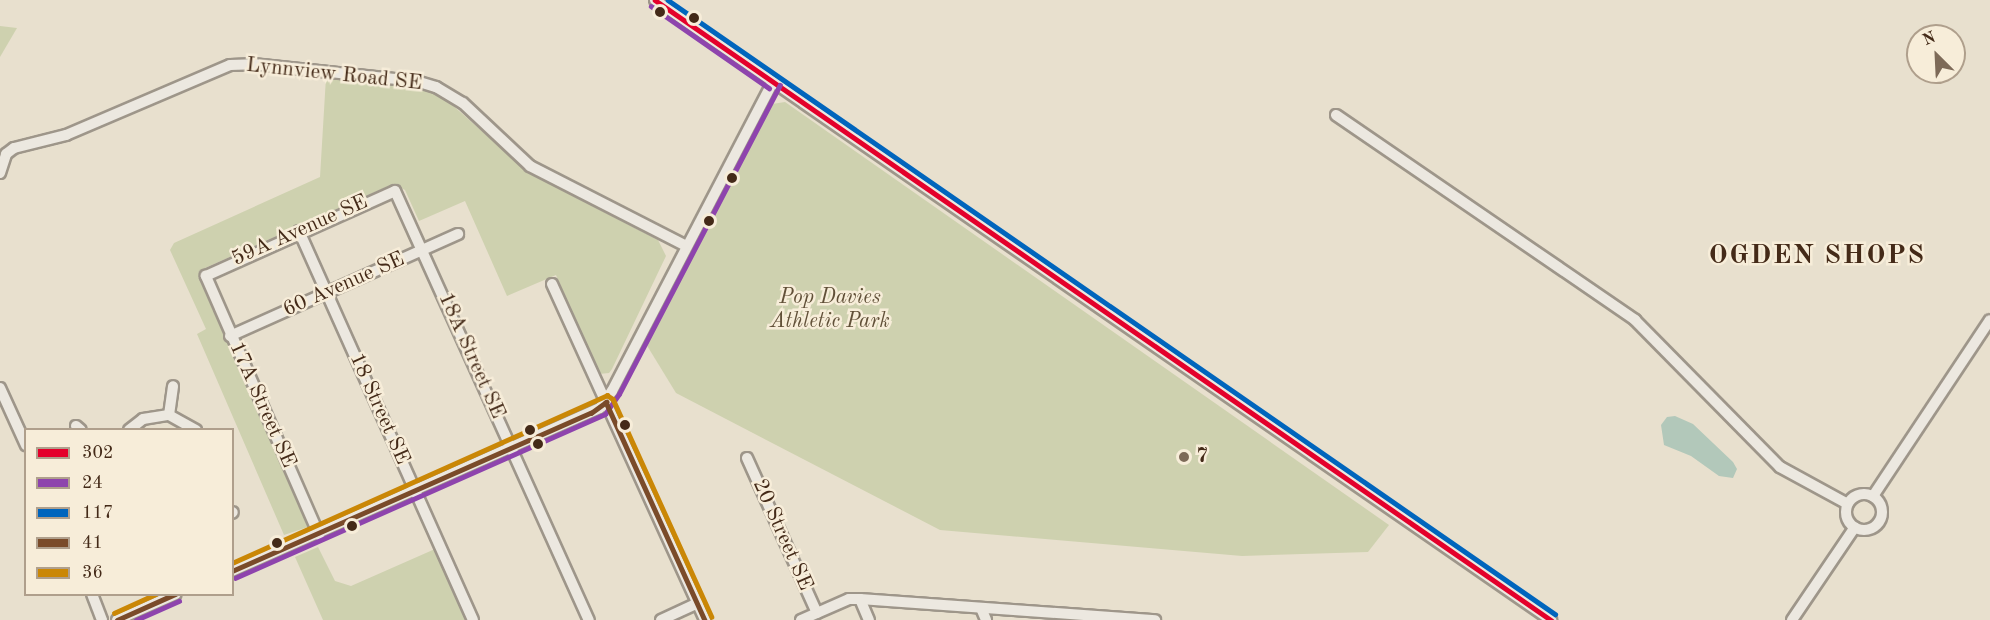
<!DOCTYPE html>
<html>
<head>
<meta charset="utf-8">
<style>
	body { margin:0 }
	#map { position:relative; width:1990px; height:620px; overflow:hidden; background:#e8e0ce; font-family:"Old Standard TT",serif }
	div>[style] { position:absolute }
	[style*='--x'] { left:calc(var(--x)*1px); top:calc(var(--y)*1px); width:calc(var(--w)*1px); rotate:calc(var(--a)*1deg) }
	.green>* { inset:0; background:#ced1af }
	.water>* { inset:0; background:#b2c8ba }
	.roads { filter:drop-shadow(2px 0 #9e968a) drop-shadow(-2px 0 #9e968a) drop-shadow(0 2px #9e968a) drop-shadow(0 -2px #9e968a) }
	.minor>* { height:10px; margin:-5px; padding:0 5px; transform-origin:5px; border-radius:5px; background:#ece8e0 }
	.minor>.ring { margin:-5px; padding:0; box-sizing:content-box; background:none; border:10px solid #ece8e0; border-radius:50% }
	.bus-1>* { height:4.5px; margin:-2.25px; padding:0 2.25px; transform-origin:2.25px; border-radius:2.25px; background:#e4002b }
	.bus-2>* { height:4.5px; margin:-2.25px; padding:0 2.25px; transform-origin:2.25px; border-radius:2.25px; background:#8e44ad }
	.bus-3>* { height:4.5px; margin:-2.25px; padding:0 2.25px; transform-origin:2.25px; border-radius:2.25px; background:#0065bd }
	.bus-4>* { height:4.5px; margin:-2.25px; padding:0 2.25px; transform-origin:2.25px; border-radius:2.25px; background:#7a4b2a }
	.bus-5>* { height:4.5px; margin:-2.25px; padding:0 2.25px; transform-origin:2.25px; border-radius:2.25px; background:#ca8706 }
	.dots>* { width:16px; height:16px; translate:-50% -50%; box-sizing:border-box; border:3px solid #f7edd9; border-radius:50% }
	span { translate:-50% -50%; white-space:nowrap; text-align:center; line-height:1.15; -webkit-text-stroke:5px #f7edd9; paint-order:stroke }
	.street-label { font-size:21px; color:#442a18 }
	.park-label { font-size:21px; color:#615038; font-style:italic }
	.poi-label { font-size:21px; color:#442a18; font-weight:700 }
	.left { translate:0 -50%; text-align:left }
	.district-label { font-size:27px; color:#442a18; font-weight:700; letter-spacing:1.5px }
	.legend { position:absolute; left:24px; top:428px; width:210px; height:168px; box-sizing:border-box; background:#f7edd9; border:2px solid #af9f8c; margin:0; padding:8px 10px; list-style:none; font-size:18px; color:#442a18 }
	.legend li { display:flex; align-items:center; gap:12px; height:30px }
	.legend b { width:30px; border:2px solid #af9f8c }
	.north { position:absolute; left:1906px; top:24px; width:60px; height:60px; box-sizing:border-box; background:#f7edd9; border:2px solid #af9f8c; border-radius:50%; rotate:336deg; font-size:16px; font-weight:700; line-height:24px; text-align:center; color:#442a18 }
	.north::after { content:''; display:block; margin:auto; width:21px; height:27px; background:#7d6a58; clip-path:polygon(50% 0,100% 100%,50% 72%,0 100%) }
</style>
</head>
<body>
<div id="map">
	<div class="green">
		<i style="clip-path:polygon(0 26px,17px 28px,0 57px)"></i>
		<i style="clip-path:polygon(326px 77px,414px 86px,440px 94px,529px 173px,658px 240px,666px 256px,612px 369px,609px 373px,599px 374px,556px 275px,507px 296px,465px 201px,419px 221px,405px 190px,393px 184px,205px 268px,201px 280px,309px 523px,308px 527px,284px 535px,197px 334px,206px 329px,170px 250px,174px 243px,320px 177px)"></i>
		<i style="clip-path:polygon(785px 102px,1389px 525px,1368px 552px,1242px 556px,940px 530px,676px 393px,646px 344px,772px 104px)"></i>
		<i style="clip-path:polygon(318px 547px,335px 581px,351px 586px,435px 549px,467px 620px,323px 620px,295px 557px)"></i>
	</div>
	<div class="water">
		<i style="clip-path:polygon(1675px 416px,1693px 424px,1733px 462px,1737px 469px,1733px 478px,1719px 476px,1691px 456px,1664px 445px,1661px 425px,1667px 417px)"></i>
	</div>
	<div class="roads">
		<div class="minor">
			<i style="--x:655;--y:0;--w:1090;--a:34.68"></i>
			<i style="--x:1336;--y:115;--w:363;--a:34.4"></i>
			<i style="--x:1635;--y:320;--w:206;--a:45.4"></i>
			<i style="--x:1780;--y:467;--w:77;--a:28.6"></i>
			<i style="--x:0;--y:173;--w:20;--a:-72"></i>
			<i style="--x:6;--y:154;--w:10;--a:-37"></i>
			<i style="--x:14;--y:148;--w:54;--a:-14"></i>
			<i style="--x:66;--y:135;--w:178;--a:-23.1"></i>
			<i style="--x:230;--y:65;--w:23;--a:-2"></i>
			<i style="--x:253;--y:64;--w:164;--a:6"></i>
			<i style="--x:416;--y:81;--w:21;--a:17"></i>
			<i style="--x:436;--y:87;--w:31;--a:31"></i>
			<i style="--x:463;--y:103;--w:92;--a:43.2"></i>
			<i style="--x:530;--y:166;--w:175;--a:27.1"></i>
			<i style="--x:299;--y:231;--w:426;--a:65.9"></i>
			<i style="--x:552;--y:284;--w:369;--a:65.5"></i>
			<i style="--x:230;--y:336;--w:250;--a:-24.1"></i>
			<i style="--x:0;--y:388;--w:63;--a:65.5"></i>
			<i style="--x:169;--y:415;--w:29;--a:-82"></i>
			<i style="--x:76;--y:426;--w:6;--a:39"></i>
			<i style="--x:129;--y:430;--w:18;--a:-38"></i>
			<i style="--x:143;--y:419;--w:26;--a:-9"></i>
			<i style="--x:169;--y:415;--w:31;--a:29"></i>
			<i style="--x:747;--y:458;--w:170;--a:65.7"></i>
			<i class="ring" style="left:1846px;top:494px;width:26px;height:26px"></i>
			<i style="--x:1873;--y:496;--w:211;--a:-56.4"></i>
			<i style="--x:232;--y:513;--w:1;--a:-45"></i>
			<i style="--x:319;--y:535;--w:283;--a:-113.6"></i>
			<i style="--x:206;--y:276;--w:207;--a:-24.2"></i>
			<i style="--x:395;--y:191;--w:471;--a:65.7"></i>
			<i style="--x:232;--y:571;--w:402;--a:-23.9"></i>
			<i style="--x:600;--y:408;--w:21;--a:-55"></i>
			<i style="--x:612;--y:391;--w:348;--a:-62.5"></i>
			<i style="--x:92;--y:594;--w:28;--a:69"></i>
			<i style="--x:860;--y:599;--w:23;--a:67"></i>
			<i style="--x:981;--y:608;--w:13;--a:67"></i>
			<i style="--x:117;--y:620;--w:64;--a:-23.8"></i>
			<i style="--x:661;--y:620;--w:41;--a:-24.7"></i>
			<i style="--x:801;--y:620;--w:52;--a:-23.6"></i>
			<i style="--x:849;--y:599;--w:11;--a:0"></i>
			<i style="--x:860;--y:599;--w:296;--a:4.1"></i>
			<i style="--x:1792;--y:620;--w:112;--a:-55.9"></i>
		</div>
	</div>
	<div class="bus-1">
		<i style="--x:655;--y:0;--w:1090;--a:34.68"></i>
	</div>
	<div class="bus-2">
		<i style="--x:651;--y:6;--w:144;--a:34.8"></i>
		<i style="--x:235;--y:578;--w:405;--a:-23.9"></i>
		<i style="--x:605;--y:414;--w:24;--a:-55"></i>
		<i style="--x:619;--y:394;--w:348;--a:-62.5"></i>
		<i style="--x:136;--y:620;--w:47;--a:-23.8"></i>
	</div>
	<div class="bus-3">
		<i style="--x:668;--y:0;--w:1079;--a:34.69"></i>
	</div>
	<div class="bus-4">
		<i style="--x:232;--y:571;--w:392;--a:-23.8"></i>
		<i style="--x:591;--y:413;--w:19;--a:-36"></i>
		<i style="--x:606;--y:402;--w:239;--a:65.6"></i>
		<i style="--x:117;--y:620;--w:64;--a:-24.1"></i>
	</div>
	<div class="bus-5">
		<i style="--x:232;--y:563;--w:411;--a:-24.1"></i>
		<i style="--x:607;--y:395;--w:7;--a:34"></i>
		<i style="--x:613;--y:399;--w:239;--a:65.6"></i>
		<i style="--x:114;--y:613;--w:46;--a:-24.3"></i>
	</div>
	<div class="dots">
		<i style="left:660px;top:12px;background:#442a18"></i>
		<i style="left:694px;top:18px;background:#442a18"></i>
		<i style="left:732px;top:178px;background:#442a18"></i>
		<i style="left:709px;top:221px;background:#442a18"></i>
		<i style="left:625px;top:425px;background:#442a18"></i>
		<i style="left:530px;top:430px;background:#442a18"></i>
		<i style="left:538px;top:444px;background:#442a18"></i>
		<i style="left:1184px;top:457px;background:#7d6a58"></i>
		<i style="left:352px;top:526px;background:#442a18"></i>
		<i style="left:277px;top:543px;background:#442a18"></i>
	</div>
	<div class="street-label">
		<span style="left:334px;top:75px;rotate:6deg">Lynnview Road SE</span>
		<span style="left:300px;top:231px;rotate:-24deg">59A Avenue SE</span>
		<span style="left:344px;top:285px;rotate:-24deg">60 Avenue SE</span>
		<span style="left:471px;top:356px;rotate:66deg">18A Street SE</span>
		<span style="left:262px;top:405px;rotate:66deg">17A Street SE</span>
		<span style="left:379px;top:409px;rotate:66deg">18 Street SE</span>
		<span style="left:782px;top:535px;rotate:66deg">20 Street SE</span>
	</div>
	<div class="park-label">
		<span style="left:830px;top:310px">Pop Davies<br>Athletic Park</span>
	</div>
	<div class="poi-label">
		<span class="left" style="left:1196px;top:457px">7</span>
	</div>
	<div class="district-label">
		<span style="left:1817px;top:256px">OGDEN SHOPS</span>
	</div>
	<ul class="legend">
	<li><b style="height:8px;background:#e4002b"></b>302</li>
	<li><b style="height:8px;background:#8e44ad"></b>24</li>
	<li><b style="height:8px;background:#0065bd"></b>117</li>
	<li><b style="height:8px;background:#7a4b2a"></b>41</li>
	<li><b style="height:8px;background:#ca8706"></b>36</li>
	</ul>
	<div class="north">N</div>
</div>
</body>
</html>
